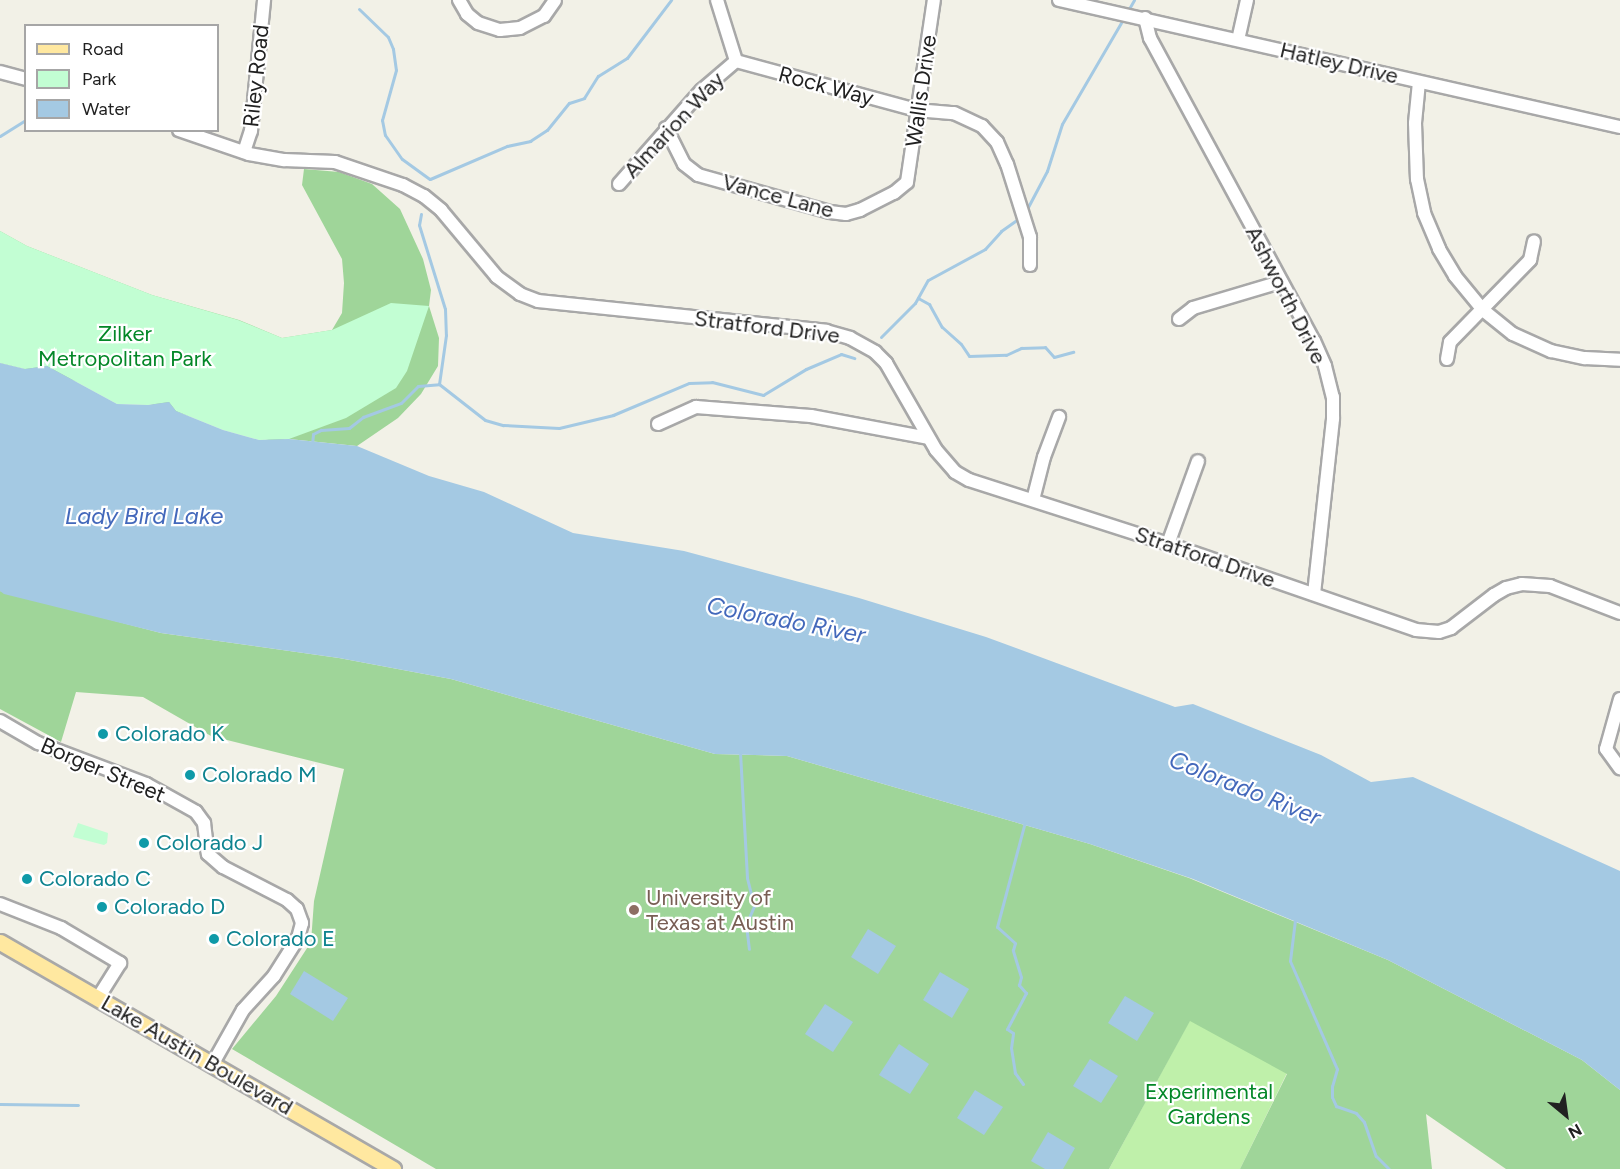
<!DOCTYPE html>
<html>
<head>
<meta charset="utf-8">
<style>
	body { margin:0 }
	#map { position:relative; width:1620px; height:1169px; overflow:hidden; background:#f2f1e7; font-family:Figtree,sans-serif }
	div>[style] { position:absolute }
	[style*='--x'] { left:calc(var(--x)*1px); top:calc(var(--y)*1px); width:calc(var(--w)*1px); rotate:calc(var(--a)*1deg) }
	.grass>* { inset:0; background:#bff0aa }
	.forest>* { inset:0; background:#9fd599 }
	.park>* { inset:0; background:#c2fed3 }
	.water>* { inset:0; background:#a4c9e3 }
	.stream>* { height:3px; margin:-1.5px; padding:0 1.5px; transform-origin:1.5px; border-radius:1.5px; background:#a4c9e3 }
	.roads { filter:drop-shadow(2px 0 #a8a8a8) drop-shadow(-2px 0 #a8a8a8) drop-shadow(0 2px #a8a8a8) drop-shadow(0 -2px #a8a8a8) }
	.minor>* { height:12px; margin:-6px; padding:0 6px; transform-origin:6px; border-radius:6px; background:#fff }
	.major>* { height:15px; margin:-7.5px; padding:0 7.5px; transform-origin:7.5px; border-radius:7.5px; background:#ffe8a0 }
	.dots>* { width:16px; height:16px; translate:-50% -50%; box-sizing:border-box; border:3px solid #fff; border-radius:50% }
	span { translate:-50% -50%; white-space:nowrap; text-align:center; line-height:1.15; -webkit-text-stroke:4.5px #fff; paint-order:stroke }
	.street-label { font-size:22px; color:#212121 }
	.park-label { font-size:22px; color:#038727 }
	.culture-label { font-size:22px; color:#0d838f }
	.left { translate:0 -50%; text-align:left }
	.education-label { font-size:22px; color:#785e54 }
	.water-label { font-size:24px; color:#4368bb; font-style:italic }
	.legend { position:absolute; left:24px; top:24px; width:195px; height:108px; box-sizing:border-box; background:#fff; border:2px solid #a6a6a6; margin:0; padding:8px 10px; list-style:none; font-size:18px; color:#212121 }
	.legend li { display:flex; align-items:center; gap:12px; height:30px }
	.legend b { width:30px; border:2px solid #a6a6a6 }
	.north { position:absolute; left:1536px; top:1085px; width:60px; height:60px; -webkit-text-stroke:4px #fff; paint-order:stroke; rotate:151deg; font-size:16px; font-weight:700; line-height:24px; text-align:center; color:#212121 }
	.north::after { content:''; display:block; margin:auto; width:21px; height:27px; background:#212121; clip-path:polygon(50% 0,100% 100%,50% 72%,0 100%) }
</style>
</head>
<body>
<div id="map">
	<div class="grass">
		<i style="clip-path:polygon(1190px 1020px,1287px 1073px,1240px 1169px,1109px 1169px)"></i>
	</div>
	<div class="forest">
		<i style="clip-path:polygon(304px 169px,339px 172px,372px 184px,400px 209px,423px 259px,431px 290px,429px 306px,439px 338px,438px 366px,421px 394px,398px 418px,357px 446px,289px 439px,272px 441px,65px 378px,0 363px,0 231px,27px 246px,152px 295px,239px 320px,282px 338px,332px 330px,342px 313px,344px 283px,342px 259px,302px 185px)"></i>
		<i style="clip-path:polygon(0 591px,161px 633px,339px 658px,451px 679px,715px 754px,787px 756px,1090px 844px,1189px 878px,1388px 960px,1582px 1060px,1620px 1090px,1620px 1169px,1506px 1169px,1426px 1114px,1432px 1169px,1240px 1169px,1287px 1074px,1190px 1021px,1109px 1169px,436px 1169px,232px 1049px,276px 996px,311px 942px,314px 901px,344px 769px,211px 736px,143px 697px,76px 692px,61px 742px,0 709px)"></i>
	</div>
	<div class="park">
		<i style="clip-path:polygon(0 231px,27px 246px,152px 295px,238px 320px,282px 338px,332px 330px,391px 303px,429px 306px,407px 371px,396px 388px,346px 418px,289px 439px,259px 440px,223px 430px,176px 411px,169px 402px,148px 405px,117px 404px,47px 366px,25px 369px,0 363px)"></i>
		<i style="clip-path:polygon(78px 823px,108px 833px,107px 843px,104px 845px,73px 837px)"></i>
	</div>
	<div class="water">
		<i style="clip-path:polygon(0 363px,25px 369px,47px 366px,117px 404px,148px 405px,169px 402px,176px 411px,223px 430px,259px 440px,289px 439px,357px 446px,429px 476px,484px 492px,573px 533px,684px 551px,859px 598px,986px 637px,1175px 707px,1193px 704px,1321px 755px,1371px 782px,1413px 777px,1620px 871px,1620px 1090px,1582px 1060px,1388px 960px,1193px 879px,1090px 844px,787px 756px,715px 754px,451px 679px,339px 658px,161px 633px,4px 594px,0 591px)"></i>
		<i style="clip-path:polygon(868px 929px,896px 946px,878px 974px,851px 957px)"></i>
		<i style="clip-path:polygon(304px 971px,348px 998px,333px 1021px,290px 994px)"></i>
		<i style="clip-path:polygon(940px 972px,969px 989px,952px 1018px,923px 1000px)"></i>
		<i style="clip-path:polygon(1125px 996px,1154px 1013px,1137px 1041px,1108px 1023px)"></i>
		<i style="clip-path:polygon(825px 1004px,853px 1022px,833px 1052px,805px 1034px)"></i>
		<i style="clip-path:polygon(899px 1044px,929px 1064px,910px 1094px,879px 1075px)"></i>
		<i style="clip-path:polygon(1090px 1059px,1118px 1076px,1101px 1103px,1073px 1086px)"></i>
		<i style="clip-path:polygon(975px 1090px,1003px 1107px,984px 1135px,957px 1118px)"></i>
		<i style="clip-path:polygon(1048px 1132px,1075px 1148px,1063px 1169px,1045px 1169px,1031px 1161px)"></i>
	</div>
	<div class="stream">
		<i style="--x:1130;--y:7;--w:8;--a:-60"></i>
		<i style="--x:359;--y:9;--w:40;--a:44"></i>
		<i style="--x:388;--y:37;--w:13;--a:67"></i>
		<i style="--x:393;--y:49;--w:21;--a:82"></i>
		<i style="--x:396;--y:70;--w:52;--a:105.6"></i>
		<i style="--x:382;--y:120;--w:15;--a:79"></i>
		<i style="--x:385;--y:135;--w:29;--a:55"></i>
		<i style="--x:402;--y:159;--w:34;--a:36"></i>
		<i style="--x:430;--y:179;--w:84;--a:-23.2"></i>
		<i style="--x:507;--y:146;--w:24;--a:-12"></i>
		<i style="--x:530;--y:141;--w:20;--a:-33"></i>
		<i style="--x:547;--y:130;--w:35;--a:-51"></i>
		<i style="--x:569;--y:103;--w:16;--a:-18"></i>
		<i style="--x:584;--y:98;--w:26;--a:-58"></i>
		<i style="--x:598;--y:76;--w:34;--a:-32"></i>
		<i style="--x:627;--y:58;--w:73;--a:-52.8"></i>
		<i style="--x:0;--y:136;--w:31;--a:-32"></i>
		<i style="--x:1028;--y:207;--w:41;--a:-62.2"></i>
		<i style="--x:1047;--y:171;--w:49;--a:-72.3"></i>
		<i style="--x:1062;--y:124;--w:119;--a:-59.8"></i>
		<i style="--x:421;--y:214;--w:11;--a:100"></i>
		<i style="--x:419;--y:225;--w:88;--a:72.8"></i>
		<i style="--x:445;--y:309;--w:26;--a:88"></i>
		<i style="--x:446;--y:335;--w:49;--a:98.1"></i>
		<i style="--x:918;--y:298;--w:13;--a:29"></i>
		<i style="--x:929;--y:304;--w:26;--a:61"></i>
		<i style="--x:942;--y:327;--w:25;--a:42"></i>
		<i style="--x:961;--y:344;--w:14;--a:56"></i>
		<i style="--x:969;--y:356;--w:37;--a:-2"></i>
		<i style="--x:1006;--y:355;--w:17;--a:-25"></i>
		<i style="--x:1021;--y:348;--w:24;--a:-2"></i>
		<i style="--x:1045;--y:347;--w:13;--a:48"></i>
		<i style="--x:1054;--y:357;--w:20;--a:-15"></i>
		<i style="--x:881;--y:337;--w:48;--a:-45"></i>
		<i style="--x:915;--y:303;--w:26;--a:-61"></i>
		<i style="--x:928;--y:280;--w:65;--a:-28.5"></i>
		<i style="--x:985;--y:249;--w:24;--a:-48"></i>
		<i style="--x:1001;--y:231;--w:19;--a:-35"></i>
		<i style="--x:312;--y:444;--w:10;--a:-84"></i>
		<i style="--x:313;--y:434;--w:9;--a:-27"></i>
		<i style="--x:321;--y:430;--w:28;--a:-4"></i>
		<i style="--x:349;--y:428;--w:18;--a:-38"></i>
		<i style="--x:363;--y:417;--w:40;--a:-20.2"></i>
		<i style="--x:401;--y:403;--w:24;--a:-45"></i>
		<i style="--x:418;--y:386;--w:21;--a:-5"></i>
		<i style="--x:439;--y:384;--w:58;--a:38"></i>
		<i style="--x:485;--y:420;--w:19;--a:16"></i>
		<i style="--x:503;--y:425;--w:56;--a:3.1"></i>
		<i style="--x:559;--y:428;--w:56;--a:-13.5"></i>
		<i style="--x:613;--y:415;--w:82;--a:-22.8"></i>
		<i style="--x:689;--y:383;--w:23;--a:-2"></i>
		<i style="--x:712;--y:382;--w:53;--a:14.3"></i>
		<i style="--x:763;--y:395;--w:50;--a:-31.2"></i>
		<i style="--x:806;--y:369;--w:38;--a:-23"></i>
		<i style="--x:841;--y:354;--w:14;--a:17"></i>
		<i style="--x:740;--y:752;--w:126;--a:86.8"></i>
		<i style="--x:747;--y:878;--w:29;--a:76"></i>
		<i style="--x:754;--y:906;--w:21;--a:113"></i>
		<i style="--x:746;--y:925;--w:24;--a:83"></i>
		<i style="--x:1295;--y:920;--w:41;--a:97"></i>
		<i style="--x:1290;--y:961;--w:118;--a:66.5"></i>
		<i style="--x:1337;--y:1069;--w:18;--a:106"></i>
		<i style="--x:1332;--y:1086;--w:11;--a:90"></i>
		<i style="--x:1332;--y:1097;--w:10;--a:66"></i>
		<i style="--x:1336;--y:1106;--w:21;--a:19"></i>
		<i style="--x:1356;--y:1113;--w:12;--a:48"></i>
		<i style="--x:1364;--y:1122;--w:36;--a:71"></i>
		<i style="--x:1376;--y:1156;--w:18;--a:45"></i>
		<i style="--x:1023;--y:1084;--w:14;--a:-126"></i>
		<i style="--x:1015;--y:1073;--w:25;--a:-99"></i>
		<i style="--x:1011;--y:1048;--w:15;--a:-82"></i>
		<i style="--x:1013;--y:1033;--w:7;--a:-146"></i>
		<i style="--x:1007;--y:1029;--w:41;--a:-62.2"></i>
		<i style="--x:1026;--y:993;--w:11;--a:-131"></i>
		<i style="--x:1019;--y:985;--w:8;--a:-76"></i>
		<i style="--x:1021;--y:977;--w:28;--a:-107"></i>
		<i style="--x:1013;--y:950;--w:7;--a:-74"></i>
		<i style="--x:1015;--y:943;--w:24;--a:-138"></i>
		<i style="--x:997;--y:927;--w:109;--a:-75.1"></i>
		<i style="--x:0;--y:1104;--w:78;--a:0.7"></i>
	</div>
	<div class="roads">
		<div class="minor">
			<i style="--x:459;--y:0;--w:16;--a:60"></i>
			<i style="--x:467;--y:14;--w:14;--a:39"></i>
			<i style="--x:478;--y:23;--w:23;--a:18"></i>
			<i style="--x:500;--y:30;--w:20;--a:-6"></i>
			<i style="--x:520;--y:28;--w:27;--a:-27"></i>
			<i style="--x:544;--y:16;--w:19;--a:-55"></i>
			<i style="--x:717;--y:0;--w:64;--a:72.7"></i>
			<i style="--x:1059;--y:0;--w:575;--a:12.76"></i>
			<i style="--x:1145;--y:18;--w:21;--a:76"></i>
			<i style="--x:1150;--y:38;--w:345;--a:61.6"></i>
			<i style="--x:1314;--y:341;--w:27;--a:66"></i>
			<i style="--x:1325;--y:366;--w:32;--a:76"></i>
			<i style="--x:1333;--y:397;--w:22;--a:90"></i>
			<i style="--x:1333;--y:419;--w:176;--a:96.2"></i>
			<i style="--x:1238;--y:40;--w:41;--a:-77.3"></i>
			<i style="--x:736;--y:61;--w:187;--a:15.2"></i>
			<i style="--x:916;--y:110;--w:38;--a:5"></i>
			<i style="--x:954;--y:113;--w:31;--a:25"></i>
			<i style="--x:982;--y:126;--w:22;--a:47"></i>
			<i style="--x:997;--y:142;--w:24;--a:66"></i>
			<i style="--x:1007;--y:164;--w:77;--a:72.5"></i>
			<i style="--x:1030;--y:237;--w:28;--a:90"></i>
			<i style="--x:0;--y:72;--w:27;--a:15"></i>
			<i style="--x:1419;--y:82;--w:41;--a:95.6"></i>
			<i style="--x:1415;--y:123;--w:56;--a:88"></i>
			<i style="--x:1417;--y:179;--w:35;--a:78"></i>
			<i style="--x:1424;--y:213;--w:39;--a:67"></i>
			<i style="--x:1439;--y:249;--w:31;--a:59"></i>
			<i style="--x:1455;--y:276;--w:44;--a:50.5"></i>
			<i style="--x:1483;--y:310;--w:38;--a:39"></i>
			<i style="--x:1513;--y:334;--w:42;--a:24.1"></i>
			<i style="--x:1551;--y:351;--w:35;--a:12"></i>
			<i style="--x:1585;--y:358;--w:35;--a:3"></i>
			<i style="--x:666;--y:128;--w:40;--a:63.4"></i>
			<i style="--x:684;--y:164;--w:18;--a:38"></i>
			<i style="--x:698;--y:175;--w:137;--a:15.7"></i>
			<i style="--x:830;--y:212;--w:16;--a:7"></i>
			<i style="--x:846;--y:214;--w:15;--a:-16"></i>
			<i style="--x:860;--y:210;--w:38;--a:-27"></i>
			<i style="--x:894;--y:193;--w:17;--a:-40"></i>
			<i style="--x:907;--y:182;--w:184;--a:-81.6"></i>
			<i style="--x:179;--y:130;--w:74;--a:18.9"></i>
			<i style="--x:249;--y:154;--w:36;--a:10"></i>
			<i style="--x:284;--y:160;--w:51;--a:2.2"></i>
			<i style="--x:335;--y:162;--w:72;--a:18.7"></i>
			<i style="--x:403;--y:185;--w:24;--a:28"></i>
			<i style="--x:424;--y:196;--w:22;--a:39"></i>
			<i style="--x:441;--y:210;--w:87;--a:50.1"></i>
			<i style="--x:497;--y:277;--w:29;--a:36"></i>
			<i style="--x:520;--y:294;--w:19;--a:21"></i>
			<i style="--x:538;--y:301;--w:290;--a:5.9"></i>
			<i style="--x:826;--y:331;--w:25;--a:16"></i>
			<i style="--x:850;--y:338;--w:29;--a:29"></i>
			<i style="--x:875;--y:352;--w:16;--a:45"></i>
			<i style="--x:886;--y:363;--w:100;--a:60.1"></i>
			<i style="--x:936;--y:450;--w:29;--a:49"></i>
			<i style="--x:955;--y:472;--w:16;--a:30"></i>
			<i style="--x:969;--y:480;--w:209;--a:17.8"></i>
			<i style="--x:1168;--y:544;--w:262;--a:19.1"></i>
			<i style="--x:1416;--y:630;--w:23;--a:5"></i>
			<i style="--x:1439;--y:632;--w:13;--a:-18"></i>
			<i style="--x:1451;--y:628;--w:54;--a:-37.5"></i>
			<i style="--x:1494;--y:595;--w:14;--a:-30"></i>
			<i style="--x:1506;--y:588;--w:16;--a:-14"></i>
			<i style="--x:1522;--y:584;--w:28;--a:4"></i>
			<i style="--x:1550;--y:586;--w:75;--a:21.1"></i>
			<i style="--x:244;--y:152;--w:22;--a:-72"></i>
			<i style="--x:251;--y:131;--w:132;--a:-84.3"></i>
			<i style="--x:619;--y:184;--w:125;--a:-48.6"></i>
			<i style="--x:702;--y:90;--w:45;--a:-40.5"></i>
			<i style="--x:1179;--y:319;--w:18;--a:-38"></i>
			<i style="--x:1193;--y:308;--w:92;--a:-16.5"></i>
			<i style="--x:1447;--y:359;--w:17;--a:-80"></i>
			<i style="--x:1450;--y:342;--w:115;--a:-45.7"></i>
			<i style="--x:1530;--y:260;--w:19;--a:-78"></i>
			<i style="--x:658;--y:424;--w:42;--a:-24.1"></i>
			<i style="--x:696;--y:407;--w:115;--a:4.5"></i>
			<i style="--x:811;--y:416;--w:119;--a:10.6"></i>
			<i style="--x:1033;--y:500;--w:44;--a:-75.7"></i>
			<i style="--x:1044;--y:457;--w:43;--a:-69.4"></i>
			<i style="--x:1168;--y:544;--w:88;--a:-70.1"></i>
			<i style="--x:1620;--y:699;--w:52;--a:105.6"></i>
			<i style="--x:1606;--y:749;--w:24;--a:54"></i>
			<i style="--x:0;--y:721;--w:44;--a:30.1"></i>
			<i style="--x:38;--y:743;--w:116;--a:20.8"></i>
			<i style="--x:146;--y:784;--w:57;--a:29.2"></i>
			<i style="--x:196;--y:812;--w:14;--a:54"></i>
			<i style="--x:204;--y:823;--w:31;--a:83"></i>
			<i style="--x:208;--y:854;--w:20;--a:41"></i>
			<i style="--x:223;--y:867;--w:72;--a:27.3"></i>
			<i style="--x:287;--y:900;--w:13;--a:42"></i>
			<i style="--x:297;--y:909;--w:15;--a:70"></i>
			<i style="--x:302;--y:923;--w:16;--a:105"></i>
			<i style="--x:298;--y:938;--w:45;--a:122.3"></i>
			<i style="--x:274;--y:976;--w:46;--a:132.4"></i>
			<i style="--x:243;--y:1010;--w:63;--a:119.4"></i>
			<i style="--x:0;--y:904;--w:66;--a:21.5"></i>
			<i style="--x:61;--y:928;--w:69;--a:30.7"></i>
			<i style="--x:120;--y:963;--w:41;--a:122.2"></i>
		</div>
		<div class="major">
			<i style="--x:0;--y:942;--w:454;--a:30"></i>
		</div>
	</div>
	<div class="dots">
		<i style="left:103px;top:734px;background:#0f9aa8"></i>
		<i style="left:190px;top:775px;background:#0f9aa8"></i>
		<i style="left:144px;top:843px;background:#0f9aa8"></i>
		<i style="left:27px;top:879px;background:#0f9aa8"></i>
		<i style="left:102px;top:907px;background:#0f9aa8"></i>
		<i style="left:634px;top:910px;background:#8d6e63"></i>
		<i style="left:214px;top:939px;background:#0f9aa8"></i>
	</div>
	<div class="street-label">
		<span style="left:1339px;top:63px;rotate:13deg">Hatley Drive</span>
		<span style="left:256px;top:76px;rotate:-84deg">Riley Road</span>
		<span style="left:826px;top:86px;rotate:15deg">Rock Way</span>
		<span style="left:921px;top:91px;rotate:-82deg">Wallis Drive</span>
		<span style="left:674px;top:125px;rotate:-47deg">Almarion Way</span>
		<span style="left:778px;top:196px;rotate:15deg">Vance Lane</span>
		<span style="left:1286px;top:295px;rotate:63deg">Ashworth Drive</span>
		<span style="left:767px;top:327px;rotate:7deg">Stratford Drive</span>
		<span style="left:1205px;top:557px;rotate:19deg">Stratford Drive</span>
		<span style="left:103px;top:770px;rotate:23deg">Borger Street</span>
		<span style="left:197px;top:1055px;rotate:30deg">Lake Austin Boulevard</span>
	</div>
	<div class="park-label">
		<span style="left:125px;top:346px">Zilker<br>Metropolitan Park</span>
		<span style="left:1209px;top:1104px">Experimental<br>Gardens</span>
	</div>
	<div class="culture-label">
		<span class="left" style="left:115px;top:734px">Colorado K</span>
		<span class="left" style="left:202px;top:775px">Colorado M</span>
		<span class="left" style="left:156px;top:843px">Colorado J</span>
		<span class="left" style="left:39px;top:879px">Colorado C</span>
		<span class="left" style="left:114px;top:907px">Colorado D</span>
		<span class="left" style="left:226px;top:939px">Colorado E</span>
	</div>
	<div class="education-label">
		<span class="left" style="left:646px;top:910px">University of<br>Texas at Austin</span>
	</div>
	<div class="water-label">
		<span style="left:144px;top:516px">Lady Bird Lake</span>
		<span style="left:786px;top:620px;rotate:11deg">Colorado River</span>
		<span style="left:1245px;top:788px;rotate:22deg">Colorado River</span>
	</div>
	<ul class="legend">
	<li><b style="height:8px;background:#ffe8a0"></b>Road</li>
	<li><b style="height:16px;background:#c2fed3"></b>Park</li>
	<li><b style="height:16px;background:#a4c9e3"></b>Water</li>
	</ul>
	<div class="north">N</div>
</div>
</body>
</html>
